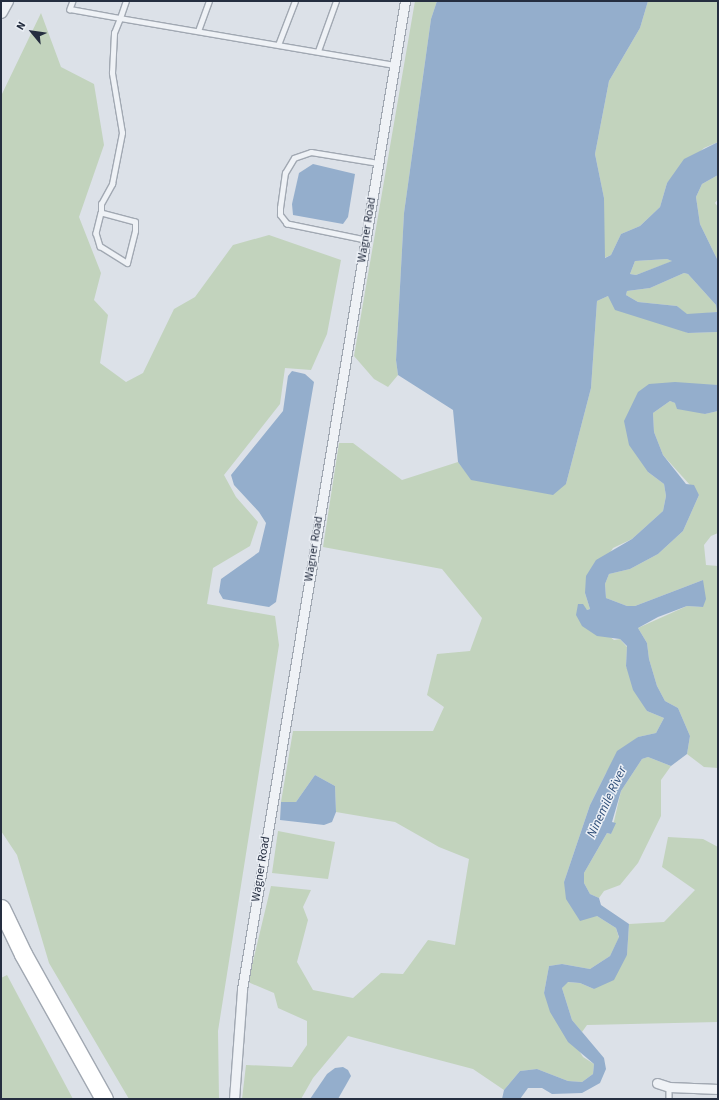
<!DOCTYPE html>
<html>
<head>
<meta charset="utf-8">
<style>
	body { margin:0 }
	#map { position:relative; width:719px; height:1100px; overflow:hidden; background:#dce1e8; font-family:"Source Sans 3",sans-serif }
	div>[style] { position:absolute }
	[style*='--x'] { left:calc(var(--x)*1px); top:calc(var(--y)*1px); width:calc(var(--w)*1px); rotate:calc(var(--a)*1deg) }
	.green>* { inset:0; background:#c2d3bd }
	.water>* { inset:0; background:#94aecc }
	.roads { filter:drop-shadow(1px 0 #a1a8b2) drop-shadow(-1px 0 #a1a8b2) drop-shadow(0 1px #a1a8b2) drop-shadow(0 -1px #a1a8b2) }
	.service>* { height:4.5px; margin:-2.25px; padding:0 2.25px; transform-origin:2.25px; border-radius:2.25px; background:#eff2f6 }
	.minor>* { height:9px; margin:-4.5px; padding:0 4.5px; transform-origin:4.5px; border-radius:4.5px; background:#eff2f6 }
	.tertiary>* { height:12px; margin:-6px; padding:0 6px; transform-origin:6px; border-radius:6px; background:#eff2f6 }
	.motorway>* { height:17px; margin:-8.5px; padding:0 8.5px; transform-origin:8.5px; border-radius:8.5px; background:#fff }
	span { translate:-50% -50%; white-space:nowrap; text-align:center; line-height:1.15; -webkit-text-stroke:3px #ecf0f6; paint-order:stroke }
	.street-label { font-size:12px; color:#252e40 }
	.water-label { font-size:13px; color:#2c4c77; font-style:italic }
	.frame { position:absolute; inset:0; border:2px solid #252e40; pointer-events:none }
	.north { position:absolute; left:12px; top:12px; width:40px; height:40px; -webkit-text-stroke:3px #ecf0f6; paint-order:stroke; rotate:299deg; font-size:11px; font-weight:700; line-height:16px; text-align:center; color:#252e40 }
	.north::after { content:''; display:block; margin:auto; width:14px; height:18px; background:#252e40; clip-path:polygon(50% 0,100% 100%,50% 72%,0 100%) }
</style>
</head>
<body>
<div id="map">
	<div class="green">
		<i style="clip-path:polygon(415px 1px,437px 1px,431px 19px,404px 213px,396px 360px,398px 375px,388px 387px,374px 379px,354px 356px)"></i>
		<i style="clip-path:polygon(648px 1px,718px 1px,718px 142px,704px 148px,667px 183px,660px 207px,640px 226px,621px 234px,611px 255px,604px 258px,604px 198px,595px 154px,609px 81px,640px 28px)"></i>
		<i style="clip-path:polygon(41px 13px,61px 67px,94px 84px,104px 145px,79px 217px,101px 273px,94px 300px,108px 315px,100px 363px,126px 382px,143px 373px,174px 309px,195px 297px,233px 245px,269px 235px,341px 260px,327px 334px,311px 370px,285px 368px,280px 404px,224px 475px,236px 497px,258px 522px,250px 546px,213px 568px,207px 604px,275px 616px,279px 645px,218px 1031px,219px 1099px,129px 1099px,49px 963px,17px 855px,1px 831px,1px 96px)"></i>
		<i style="clip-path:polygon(718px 175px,718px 199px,715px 203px,718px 207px,718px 261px,700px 224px,696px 197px,702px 184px)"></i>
		<i style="clip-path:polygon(667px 259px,673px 261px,636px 275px,630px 274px,635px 261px)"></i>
		<i style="clip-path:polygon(684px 273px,688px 274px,716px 305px,717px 312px,687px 315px,677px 306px,638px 302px,626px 295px,627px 291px,650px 288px)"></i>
		<i style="clip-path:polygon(608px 296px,688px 333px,718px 332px,718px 385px,649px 384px,648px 472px,664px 484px,666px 496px,663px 511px,632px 539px,613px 548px,585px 593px,590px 609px,587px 610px,578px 604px,609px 636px,614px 640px,620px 639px,627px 647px,626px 666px,647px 711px,664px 718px,656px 733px,638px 737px,606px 773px,590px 805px,564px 882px,597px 916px,616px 928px,619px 938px,610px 956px,590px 969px,562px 964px,549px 966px,544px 993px,583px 1057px,594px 1064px,593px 1074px,582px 1082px,568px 1081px,537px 1069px,520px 1071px,504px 1090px,473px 1069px,348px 1036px,313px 1078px,301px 1099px,242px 1099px,246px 1065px,292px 1067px,307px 1045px,307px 1021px,278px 1008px,274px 993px,248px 982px,271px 886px,311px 890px,303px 907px,308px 920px,297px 962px,313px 990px,353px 998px,381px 973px,403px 974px,428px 940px,455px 945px,469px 859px,439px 847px,395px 822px,336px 812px,335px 786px,315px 775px,296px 802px,281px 802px,293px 731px,433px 731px,444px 707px,427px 695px,437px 654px,470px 651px,482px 618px,442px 569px,323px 547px,339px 443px,353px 443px,402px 480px,458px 462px,472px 480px,566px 484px,591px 388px,597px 301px)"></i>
		<i style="clip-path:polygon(670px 401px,705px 414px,718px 411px,718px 533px,711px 536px,704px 545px,706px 565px,718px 566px,718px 768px,704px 767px,687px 754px,690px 736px,678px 708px,665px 701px,657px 686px,649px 659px,647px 643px,638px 628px,687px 606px,703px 607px,703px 580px,635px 606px,627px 606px,606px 598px,605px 584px,609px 574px,630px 569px,658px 554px,683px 531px,699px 495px,663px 455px,654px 432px,653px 413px)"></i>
		<i style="clip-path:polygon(648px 757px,671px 766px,661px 780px,661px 816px,638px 863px,620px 885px,604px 891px,599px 898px,590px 894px,584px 883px,584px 873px,607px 833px,611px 834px,621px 791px,642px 759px)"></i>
		<i style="clip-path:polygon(278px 831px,335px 842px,328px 879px,272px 873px)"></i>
		<i style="clip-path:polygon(668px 837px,703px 839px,718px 847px,718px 1022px,587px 1025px,582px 1032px,572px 1020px,562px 988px,567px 982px,580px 983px,594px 989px,627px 955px,629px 924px,664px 922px,695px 890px,662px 867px)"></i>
		<i style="clip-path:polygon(7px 975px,73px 1099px,1px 1099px,1px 978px)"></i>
	</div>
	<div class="water">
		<i style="clip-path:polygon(evenodd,437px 1px,648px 1px,640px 28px,609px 81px,595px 154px,604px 198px,605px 258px,611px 255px,621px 234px,640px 226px,660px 207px,667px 183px,684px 159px,718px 142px,718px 175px,702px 184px,696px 197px,700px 224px,718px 261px,718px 332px,688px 333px,615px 310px,608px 296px,597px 301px,591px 388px,566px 484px,553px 495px,471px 480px,458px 462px,453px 410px,398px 375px,396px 360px,404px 213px,431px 19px,437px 1px,667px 259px,672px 261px,636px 275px,630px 274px,635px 261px,667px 259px,437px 1px,684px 273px,688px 274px,716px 305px,717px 312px,687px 314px,677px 306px,638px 302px,626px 295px,627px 291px,650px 288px,684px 273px)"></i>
		<i style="clip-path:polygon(313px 164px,355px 174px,348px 217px,343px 224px,293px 215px,292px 204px,299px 173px)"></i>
		<i style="clip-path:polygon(292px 371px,305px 374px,314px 382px,276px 602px,269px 607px,223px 599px,219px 592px,221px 579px,259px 552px,266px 523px,259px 512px,234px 485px,231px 475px,283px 411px,288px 376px)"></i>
		<i style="clip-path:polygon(675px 382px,718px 385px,718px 411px,705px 414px,677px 409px,675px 403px,670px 401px,653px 413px,654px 432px,663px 455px,686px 484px,694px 485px,699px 495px,683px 531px,658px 554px,630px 569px,609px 574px,605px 584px,606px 598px,627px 606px,635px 606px,703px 580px,706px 599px,703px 607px,687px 606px,658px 617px,638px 628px,647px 643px,649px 659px,657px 686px,665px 701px,678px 708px,690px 736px,687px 754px,671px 766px,648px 757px,642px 759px,621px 791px,612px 822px,616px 823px,611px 834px,607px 833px,584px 873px,584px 883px,590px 894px,599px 898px,601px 905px,629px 924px,627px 955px,614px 980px,594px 989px,580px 983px,568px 982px,562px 988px,572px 1020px,604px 1058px,606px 1069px,600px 1083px,582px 1093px,552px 1094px,542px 1088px,528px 1088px,520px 1099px,502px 1099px,504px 1090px,520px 1071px,537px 1069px,568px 1081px,582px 1082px,593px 1074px,594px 1064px,568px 1042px,550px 1012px,544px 993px,549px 966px,562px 964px,590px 969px,610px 956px,619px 937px,616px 928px,597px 916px,580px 921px,566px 899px,564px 882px,590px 805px,617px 751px,638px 737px,656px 733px,664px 718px,647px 711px,633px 690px,626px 666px,627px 646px,620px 639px,597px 636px,582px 626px,576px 615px,578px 604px,583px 604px,587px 610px,590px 609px,585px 593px,586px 576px,596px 560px,632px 539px,663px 511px,666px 496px,664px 484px,648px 472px,629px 445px,624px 421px,638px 392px,649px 384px)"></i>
		<i style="clip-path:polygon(315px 775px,335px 786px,336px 812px,332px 822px,324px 825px,280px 820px,281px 802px,296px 802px)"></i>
		<i style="clip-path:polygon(343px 1067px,348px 1070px,351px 1076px,338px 1099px,310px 1099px,327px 1074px,335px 1068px)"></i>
	</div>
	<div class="roads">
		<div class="service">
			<i style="--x:73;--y:1;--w:9;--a:111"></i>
			<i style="--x:70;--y:9;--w:51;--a:10.2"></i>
			<i style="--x:120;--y:18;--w:18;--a:-71"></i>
			<i style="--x:198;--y:31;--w:32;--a:-70"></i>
			<i style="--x:278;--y:45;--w:47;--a:-68.9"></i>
			<i style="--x:318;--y:51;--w:53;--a:-70.2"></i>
			<i style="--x:101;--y:213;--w:21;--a:104"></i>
			<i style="--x:96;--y:233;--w:14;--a:73"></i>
			<i style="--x:100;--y:246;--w:32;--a:32"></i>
			<i style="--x:127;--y:263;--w:33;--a:-76"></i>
			<i style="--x:135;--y:231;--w:9;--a:-90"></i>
			<i style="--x:135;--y:222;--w:35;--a:-165"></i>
			<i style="--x:101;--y:213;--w:9;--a:-90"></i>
			<i style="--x:101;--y:204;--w:23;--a:-61"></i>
			<i style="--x:112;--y:184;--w:52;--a:-78.9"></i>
			<i style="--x:122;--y:133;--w:61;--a:-99.5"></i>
			<i style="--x:112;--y:73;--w:40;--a:-87.1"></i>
			<i style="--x:114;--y:33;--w:16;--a:-68"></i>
			<i style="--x:120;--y:18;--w:279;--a:9.7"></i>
			<i style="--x:365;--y:240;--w:80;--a:-168.4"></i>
			<i style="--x:287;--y:224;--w:11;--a:-128"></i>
			<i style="--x:280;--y:215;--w:7;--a:-90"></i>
			<i style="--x:280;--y:208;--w:35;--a:-82"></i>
			<i style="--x:285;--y:173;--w:17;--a:-59"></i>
			<i style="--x:294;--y:158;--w:18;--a:-19"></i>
			<i style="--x:311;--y:152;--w:68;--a:9.3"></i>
			<i style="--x:669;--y:1087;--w:12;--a:90"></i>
		</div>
		<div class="minor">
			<i style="--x:657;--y:1083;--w:13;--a:18"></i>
			<i style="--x:669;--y:1087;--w:49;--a:2.3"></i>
			<i style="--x:234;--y:1099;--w:110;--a:-85.8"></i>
			<i style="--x:242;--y:989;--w:1001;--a:-80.63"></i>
		</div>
		<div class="tertiary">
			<i style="--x:1;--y:12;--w:13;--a:-61"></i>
		</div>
		<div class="motorway">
			<i style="--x:1;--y:908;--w:51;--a:64.4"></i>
			<i style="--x:23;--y:954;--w:166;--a:60.8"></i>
		</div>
	</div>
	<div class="street-label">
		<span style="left:367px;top:230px;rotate:-81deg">Wagner Road</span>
		<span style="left:314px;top:549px;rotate:-81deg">Wagner Road</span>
		<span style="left:261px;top:869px;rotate:-81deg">Wagner Road</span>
	</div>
	<div class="water-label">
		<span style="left:607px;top:802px;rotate:-65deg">Ninemile River</span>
	</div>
	<div class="frame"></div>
	<div class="north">N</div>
</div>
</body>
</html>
